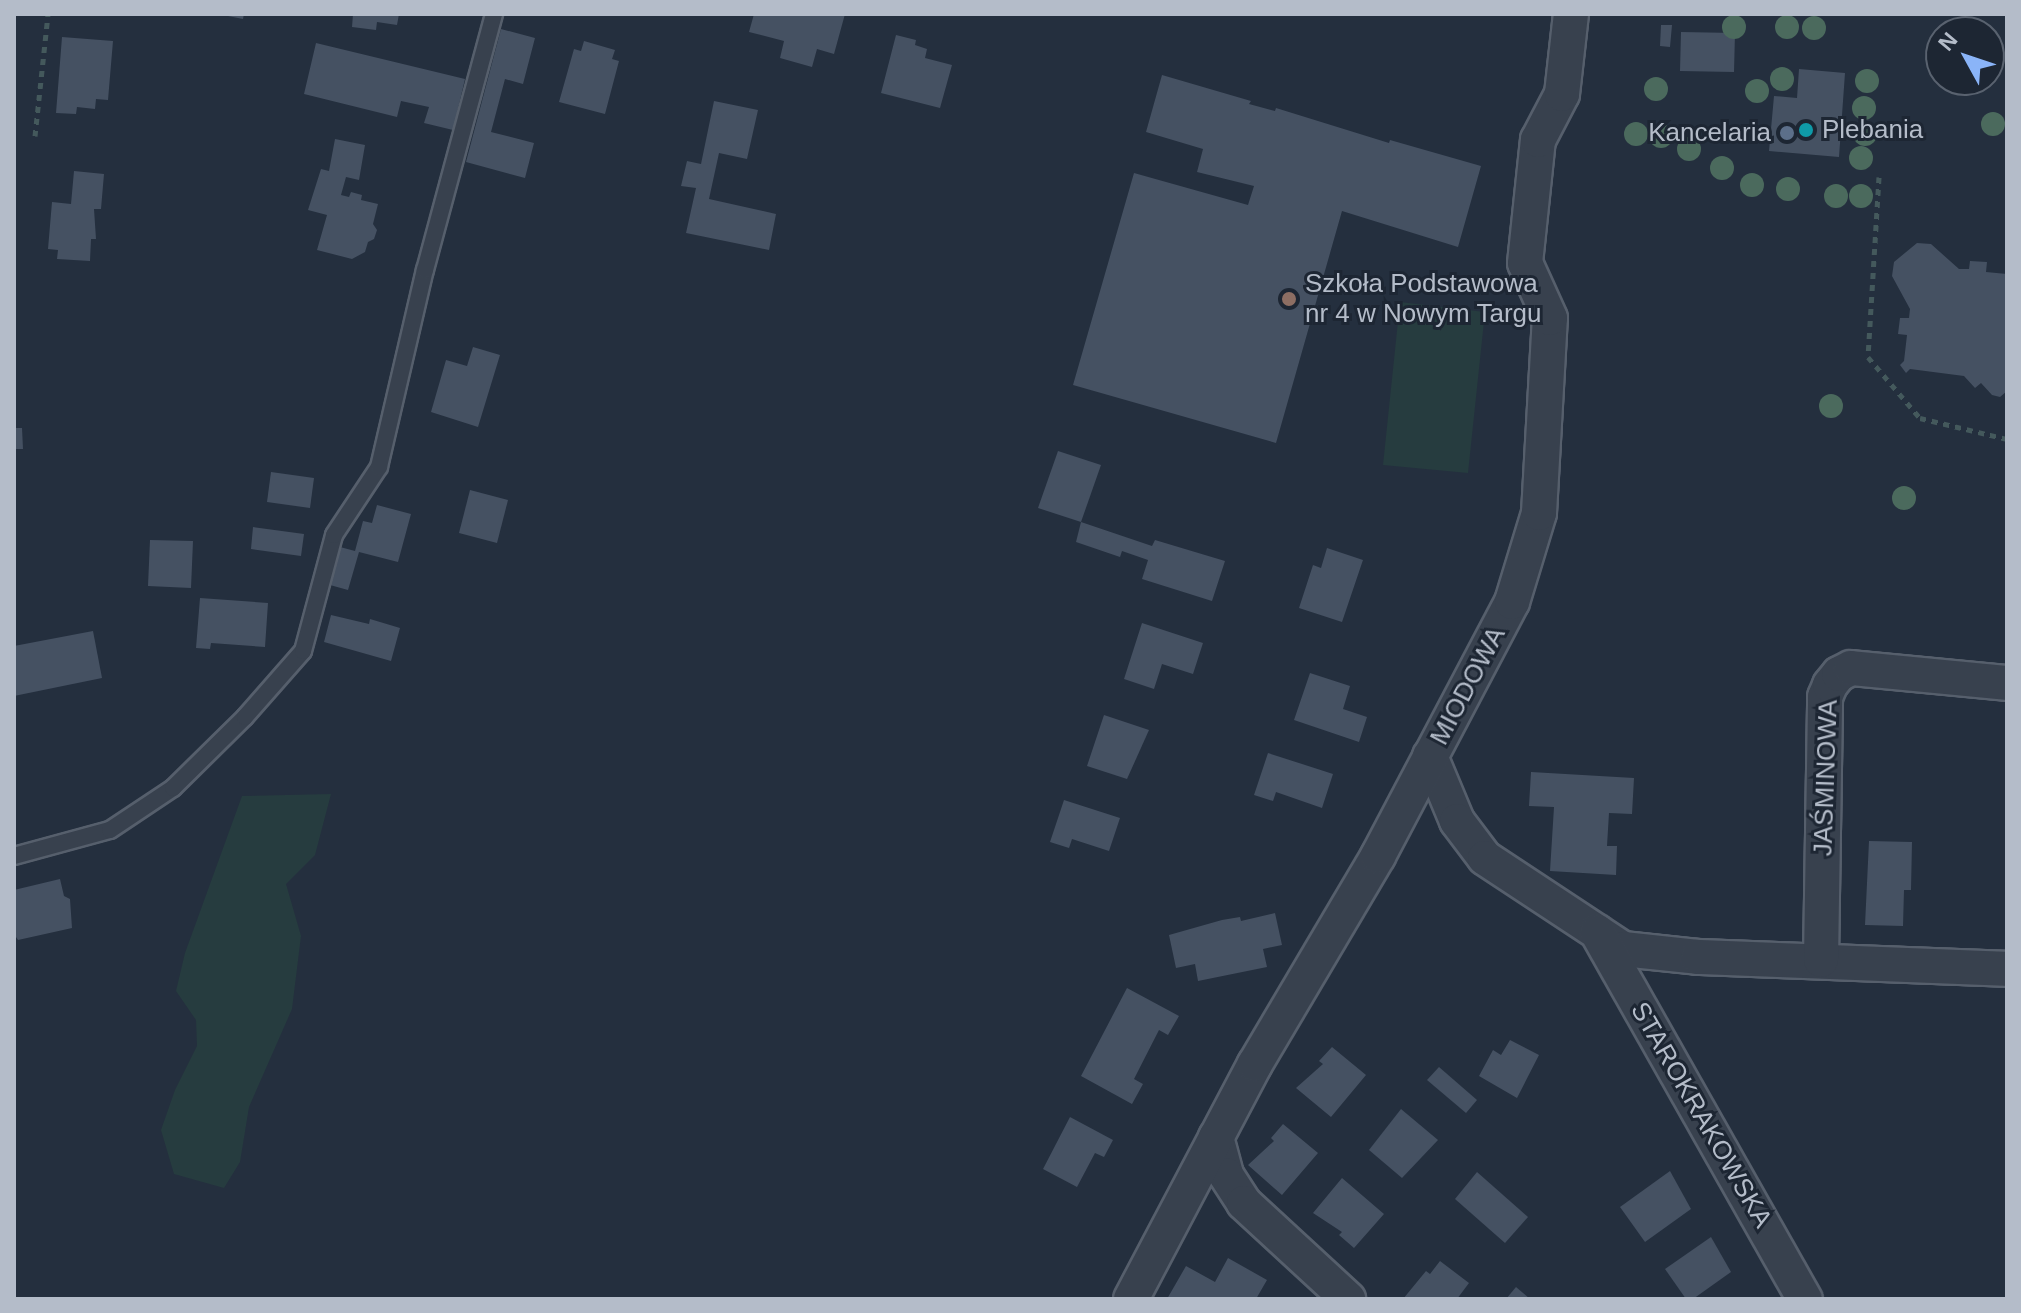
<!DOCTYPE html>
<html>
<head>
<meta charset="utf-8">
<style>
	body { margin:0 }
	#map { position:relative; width:2021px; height:1313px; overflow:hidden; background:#242f3e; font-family:Arial,sans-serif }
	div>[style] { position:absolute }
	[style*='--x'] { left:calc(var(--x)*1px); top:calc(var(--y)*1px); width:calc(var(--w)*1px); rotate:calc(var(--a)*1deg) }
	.green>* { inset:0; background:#263c3f }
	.building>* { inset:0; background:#455162 }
	.path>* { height:5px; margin-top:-2.5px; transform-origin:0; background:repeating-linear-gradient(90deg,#44595c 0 6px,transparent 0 12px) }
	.roads { filter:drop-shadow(2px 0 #565f6c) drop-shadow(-2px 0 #565f6c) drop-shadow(0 2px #565f6c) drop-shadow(0 -2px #565f6c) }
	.service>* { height:16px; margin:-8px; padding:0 8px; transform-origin:8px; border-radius:8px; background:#38414e }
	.minor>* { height:34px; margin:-17px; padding:0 17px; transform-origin:17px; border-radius:17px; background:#38414e }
	.trees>* { width:24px; height:24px; margin:-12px; border-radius:50%; background:#4b6a5d }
	.dots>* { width:22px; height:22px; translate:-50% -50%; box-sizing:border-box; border:4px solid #1d2633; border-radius:50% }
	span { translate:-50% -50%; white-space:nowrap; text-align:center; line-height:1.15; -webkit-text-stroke:6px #1d2633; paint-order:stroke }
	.poi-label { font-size:26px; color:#b4bcc9 }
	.left { translate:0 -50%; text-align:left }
	.right { translate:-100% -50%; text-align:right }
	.street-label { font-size:26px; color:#b4bcc9 }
	.frame { position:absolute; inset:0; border:16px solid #b4bcc9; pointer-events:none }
	.north { position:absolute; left:1925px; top:16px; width:80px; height:80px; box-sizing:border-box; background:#1d2633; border:2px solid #59626f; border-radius:50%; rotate:310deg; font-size:22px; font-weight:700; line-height:32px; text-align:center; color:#b4bcc9 }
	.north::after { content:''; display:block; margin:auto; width:28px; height:36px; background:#8ab4f8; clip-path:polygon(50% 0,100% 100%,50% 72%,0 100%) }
</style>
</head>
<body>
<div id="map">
	<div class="green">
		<i style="clip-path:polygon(1400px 302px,1485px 312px,1468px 473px,1383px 465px)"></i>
		<i style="clip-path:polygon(331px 794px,315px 855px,286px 884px,301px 936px,292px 1009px,249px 1107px,240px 1162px,224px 1188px,174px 1174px,161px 1130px,175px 1090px,197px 1046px,196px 1020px,176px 991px,185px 953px,242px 796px)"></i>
	</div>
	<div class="building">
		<i style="clip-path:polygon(218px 14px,244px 14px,243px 19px)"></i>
		<i style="clip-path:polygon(353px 14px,399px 14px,397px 25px,377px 22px,376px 30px,352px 27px)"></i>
		<i style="clip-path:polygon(754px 14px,845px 14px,834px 54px,817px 49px,812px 67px,780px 58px,784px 41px,749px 32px)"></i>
		<i style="clip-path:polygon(1661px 25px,1672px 25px,1670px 47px,1660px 46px)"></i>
		<i style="clip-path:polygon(501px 29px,535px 38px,523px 84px,505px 79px,491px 132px,534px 143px,525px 178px,466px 162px)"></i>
		<i style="clip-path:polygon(1681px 32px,1735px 33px,1734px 72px,1680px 71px)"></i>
		<i style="clip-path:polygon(896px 35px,916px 40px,915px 45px,927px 49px,925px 58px,952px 65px,940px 108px,881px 93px)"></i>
		<i style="clip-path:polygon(62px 37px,113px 41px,108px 100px,96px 99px,95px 109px,77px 107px,76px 114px,56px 113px)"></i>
		<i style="clip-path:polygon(584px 41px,615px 50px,612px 59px,619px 61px,605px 114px,559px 102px,574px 49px,581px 51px)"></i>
		<i style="clip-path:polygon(316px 43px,465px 79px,453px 130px,424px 123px,429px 107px,401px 101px,397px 117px,304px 94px)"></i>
		<i style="clip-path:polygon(1799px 69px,1845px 73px,1839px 157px,1769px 151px,1774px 96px,1797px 98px)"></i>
		<i style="clip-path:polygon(1162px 75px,1251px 101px,1249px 104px,1275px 111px,1276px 108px,1389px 143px,1390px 140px,1481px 166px,1458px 247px,1342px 211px,1276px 443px,1073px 385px,1134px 173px,1248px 205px,1254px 186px,1197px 172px,1203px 149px,1146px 132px)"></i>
		<i style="clip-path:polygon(714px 101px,758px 110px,747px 159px,719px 153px,709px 199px,776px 214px,769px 250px,686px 233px,696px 188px,681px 186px,687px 161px,701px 164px)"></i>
		<i style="clip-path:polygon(335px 139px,365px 145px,359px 180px,346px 177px,341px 195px,349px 197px,351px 192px,362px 195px,361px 200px,378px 204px,373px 224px,377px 230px,374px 239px,368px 242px,365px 252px,352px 259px,317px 250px,327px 215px,308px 210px,321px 169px,329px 171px)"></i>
		<i style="clip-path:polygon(74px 171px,104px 174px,101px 209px,94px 209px,96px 239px,91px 239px,90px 261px,57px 259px,58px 250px,48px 249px,52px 202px,71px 204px)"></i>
		<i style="clip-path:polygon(1917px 243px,1931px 244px,1959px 269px,1969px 269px,1970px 261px,1987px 262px,1986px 272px,2007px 274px,2007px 391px,2000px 397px,1992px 395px,1981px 383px,1975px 388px,1964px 376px,1910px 369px,1906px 373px,1900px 365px,1904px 361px,1907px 335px,1898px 334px,1900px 318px,1909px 318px,1910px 309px,1892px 276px,1894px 262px)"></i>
		<i style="clip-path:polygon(473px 347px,500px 355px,478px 427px,431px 412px,446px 360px,467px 366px)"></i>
		<i style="clip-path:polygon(14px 428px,22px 428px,23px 449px,14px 449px)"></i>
		<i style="clip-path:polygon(1058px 451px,1101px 465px,1081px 522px,1038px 508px)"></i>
		<i style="clip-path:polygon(271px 472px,314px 478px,310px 508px,267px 502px)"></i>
		<i style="clip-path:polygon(470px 490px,508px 500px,497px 543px,459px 533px)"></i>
		<i style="clip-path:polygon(377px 505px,411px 514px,398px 562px,359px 552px,348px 590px,330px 585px,340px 547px,355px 551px,363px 521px,372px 523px)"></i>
		<i style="clip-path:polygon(1081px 522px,1152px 546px,1155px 540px,1225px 561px,1212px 601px,1142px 579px,1148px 560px,1122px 551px,1120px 557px,1076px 542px)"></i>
		<i style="clip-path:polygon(253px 527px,304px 534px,301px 556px,251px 549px)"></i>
		<i style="clip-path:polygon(150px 540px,193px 541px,191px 588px,148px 586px)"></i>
		<i style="clip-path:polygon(1327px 548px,1363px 560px,1342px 622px,1299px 608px,1313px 565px,1321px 568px)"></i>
		<i style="clip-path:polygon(200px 598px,268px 603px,265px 647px,211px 643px,210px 649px,196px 648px)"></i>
		<i style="clip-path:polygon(331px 615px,369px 624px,370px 619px,400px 628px,391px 661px,324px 642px)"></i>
		<i style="clip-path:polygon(1142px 623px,1203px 643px,1193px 674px,1162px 664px,1154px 689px,1124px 679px)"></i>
		<i style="clip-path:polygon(93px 631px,102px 678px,14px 696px,14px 646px)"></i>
		<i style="clip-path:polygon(1310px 673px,1350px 686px,1343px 709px,1367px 717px,1359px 742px,1294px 720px)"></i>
		<i style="clip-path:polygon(1104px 715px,1149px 730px,1127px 779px,1087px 766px)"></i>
		<i style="clip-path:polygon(1268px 753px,1333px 774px,1322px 808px,1276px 792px,1273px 801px,1254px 795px)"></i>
		<i style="clip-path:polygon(1531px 772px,1634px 778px,1632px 814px,1609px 813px,1607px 846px,1617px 846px,1616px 875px,1550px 871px,1554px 807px,1529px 806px)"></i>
		<i style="clip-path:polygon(1064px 800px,1120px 818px,1109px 851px,1072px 839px,1069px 848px,1050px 842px)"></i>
		<i style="clip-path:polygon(1869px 841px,1912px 842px,1911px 890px,1904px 890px,1903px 926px,1865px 925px)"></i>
		<i style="clip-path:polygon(60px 879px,64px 896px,70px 899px,72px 928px,18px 940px,14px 934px,14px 890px)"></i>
		<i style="clip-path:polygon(1275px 913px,1282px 945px,1263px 949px,1267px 967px,1198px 981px,1195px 964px,1176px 968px,1169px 935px,1222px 920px,1240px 917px,1241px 921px)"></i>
		<i style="clip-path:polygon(1127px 988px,1179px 1016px,1168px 1035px,1159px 1030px,1134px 1079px,1143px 1084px,1132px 1104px,1081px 1076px)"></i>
		<i style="clip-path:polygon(1510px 1040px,1539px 1055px,1517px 1098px,1479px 1076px,1493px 1050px,1501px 1055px)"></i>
		<i style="clip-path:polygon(1332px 1047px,1366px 1075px,1331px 1117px,1296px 1088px,1323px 1064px,1319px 1061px)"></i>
		<i style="clip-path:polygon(1439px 1067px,1477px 1100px,1466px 1113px,1427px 1080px)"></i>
		<i style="clip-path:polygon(1401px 1109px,1438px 1140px,1402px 1178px,1369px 1150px)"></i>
		<i style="clip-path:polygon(1070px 1117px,1113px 1140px,1104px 1157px,1095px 1153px,1077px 1187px,1043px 1169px)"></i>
		<i style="clip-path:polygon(1283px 1124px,1318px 1153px,1282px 1195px,1248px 1165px,1274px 1141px,1271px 1138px)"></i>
		<i style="clip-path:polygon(1670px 1171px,1691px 1209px,1645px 1242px,1620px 1207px)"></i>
		<i style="clip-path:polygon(1477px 1172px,1528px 1217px,1505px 1243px,1455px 1199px)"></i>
		<i style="clip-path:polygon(1342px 1178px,1384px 1214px,1354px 1248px,1339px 1235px,1342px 1232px,1313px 1213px)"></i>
		<i style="clip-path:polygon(1711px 1237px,1731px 1272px,1693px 1299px,1686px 1299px,1665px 1269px)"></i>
		<i style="clip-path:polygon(1228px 1258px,1267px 1280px,1256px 1299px,1167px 1299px,1186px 1266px,1215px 1282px)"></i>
		<i style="clip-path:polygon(1440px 1261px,1469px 1283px,1457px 1299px,1403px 1299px,1426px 1271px,1430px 1274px)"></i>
		<i style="clip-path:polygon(1516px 1287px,1530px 1299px,1506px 1299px)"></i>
	</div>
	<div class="path">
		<i style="--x:35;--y:136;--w:123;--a:-83.9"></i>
		<i style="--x:1879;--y:177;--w:180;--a:93.5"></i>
		<i style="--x:1868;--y:357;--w:80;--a:49.6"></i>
		<i style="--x:1920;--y:418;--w:89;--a:13.6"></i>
	</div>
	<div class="roads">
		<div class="service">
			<i style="--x:14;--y:856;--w:99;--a:-15.2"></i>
			<i style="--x:110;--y:830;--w:76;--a:-33.7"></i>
			<i style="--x:173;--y:788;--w:101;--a:-44.6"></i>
			<i style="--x:245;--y:717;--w:88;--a:-48.7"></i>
			<i style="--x:303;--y:651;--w:120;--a:-75"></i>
			<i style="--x:334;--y:535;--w:82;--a:-56.5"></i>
			<i style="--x:379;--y:467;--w:202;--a:-76.9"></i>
			<i style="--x:425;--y:270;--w:265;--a:-74.9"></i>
		</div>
		<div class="minor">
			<i style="--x:1430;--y:756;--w:70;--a:67.4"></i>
			<i style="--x:1457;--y:821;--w:46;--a:52.9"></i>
			<i style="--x:1485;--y:858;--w:165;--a:33.4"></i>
			<i style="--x:1623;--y:949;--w:75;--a:6.1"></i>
			<i style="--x:1698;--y:957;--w:309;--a:2.2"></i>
			<i style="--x:1597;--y:932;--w:422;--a:60.5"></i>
			<i style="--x:1821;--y:960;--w:263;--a:-89.1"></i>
			<i style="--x:1825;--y:697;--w:13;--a:-67"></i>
			<i style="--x:1830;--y:685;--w:14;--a:-51"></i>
			<i style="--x:1839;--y:674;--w:13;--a:-27"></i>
			<i style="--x:1851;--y:668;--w:157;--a:5.5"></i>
			<i style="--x:1216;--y:1137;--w:39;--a:75"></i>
			<i style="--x:1226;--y:1175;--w:33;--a:57"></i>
			<i style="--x:1244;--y:1203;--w:142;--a:42.7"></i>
			<i style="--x:1131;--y:1299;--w:266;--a:-62.2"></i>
			<i style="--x:1255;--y:1064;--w:242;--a:-59.4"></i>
			<i style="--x:1378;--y:856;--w:287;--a:-62.2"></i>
			<i style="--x:1512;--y:602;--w:93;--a:-73.1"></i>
			<i style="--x:1539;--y:513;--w:195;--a:-86.8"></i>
			<i style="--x:1550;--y:318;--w:60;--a:-114.4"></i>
			<i style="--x:1525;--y:263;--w:124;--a:-84"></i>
			<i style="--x:1538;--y:140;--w:52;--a:-62.4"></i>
			<i style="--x:1562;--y:94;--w:81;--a:-83.6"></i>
		</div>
	</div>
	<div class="trees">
		<i style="left:1734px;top:27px"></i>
		<i style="left:1787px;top:27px"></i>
		<i style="left:1814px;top:28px"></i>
		<i style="left:1782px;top:79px"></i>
		<i style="left:1867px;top:81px"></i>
		<i style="left:1656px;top:89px"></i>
		<i style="left:1757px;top:91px"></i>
		<i style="left:1864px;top:108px"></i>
		<i style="left:1993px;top:124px"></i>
		<i style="left:1636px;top:134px"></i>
		<i style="left:1865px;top:134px"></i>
		<i style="left:1661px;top:136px"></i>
		<i style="left:1689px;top:149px"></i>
		<i style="left:1861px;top:158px"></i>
		<i style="left:1722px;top:168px"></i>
		<i style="left:1752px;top:185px"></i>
		<i style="left:1788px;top:189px"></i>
		<i style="left:1836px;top:196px"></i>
		<i style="left:1861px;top:196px"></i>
		<i style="left:1831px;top:406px"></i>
		<i style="left:1904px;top:498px"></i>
	</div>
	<div class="dots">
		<i style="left:1806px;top:130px;background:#0f9aa8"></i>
		<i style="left:1787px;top:133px;background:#5c6f8a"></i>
		<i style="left:1289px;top:299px;background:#8d6e63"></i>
	</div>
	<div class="poi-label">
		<span class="left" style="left:1822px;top:130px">Plebania</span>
		<span class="right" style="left:1771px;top:133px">Kancelaria</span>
		<span class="left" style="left:1305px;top:299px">Szkoła Podstawowa<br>nr 4 w Nowym Targu</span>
	</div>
	<div class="street-label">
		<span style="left:1468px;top:686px;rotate:-62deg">MIODOWA</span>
		<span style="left:1826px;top:778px;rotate:-88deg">JAŚMINOWA</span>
		<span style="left:1701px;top:1115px;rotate:60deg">STAROKRAKOWSKA</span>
	</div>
	<div class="frame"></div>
	<div class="north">N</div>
</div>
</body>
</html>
